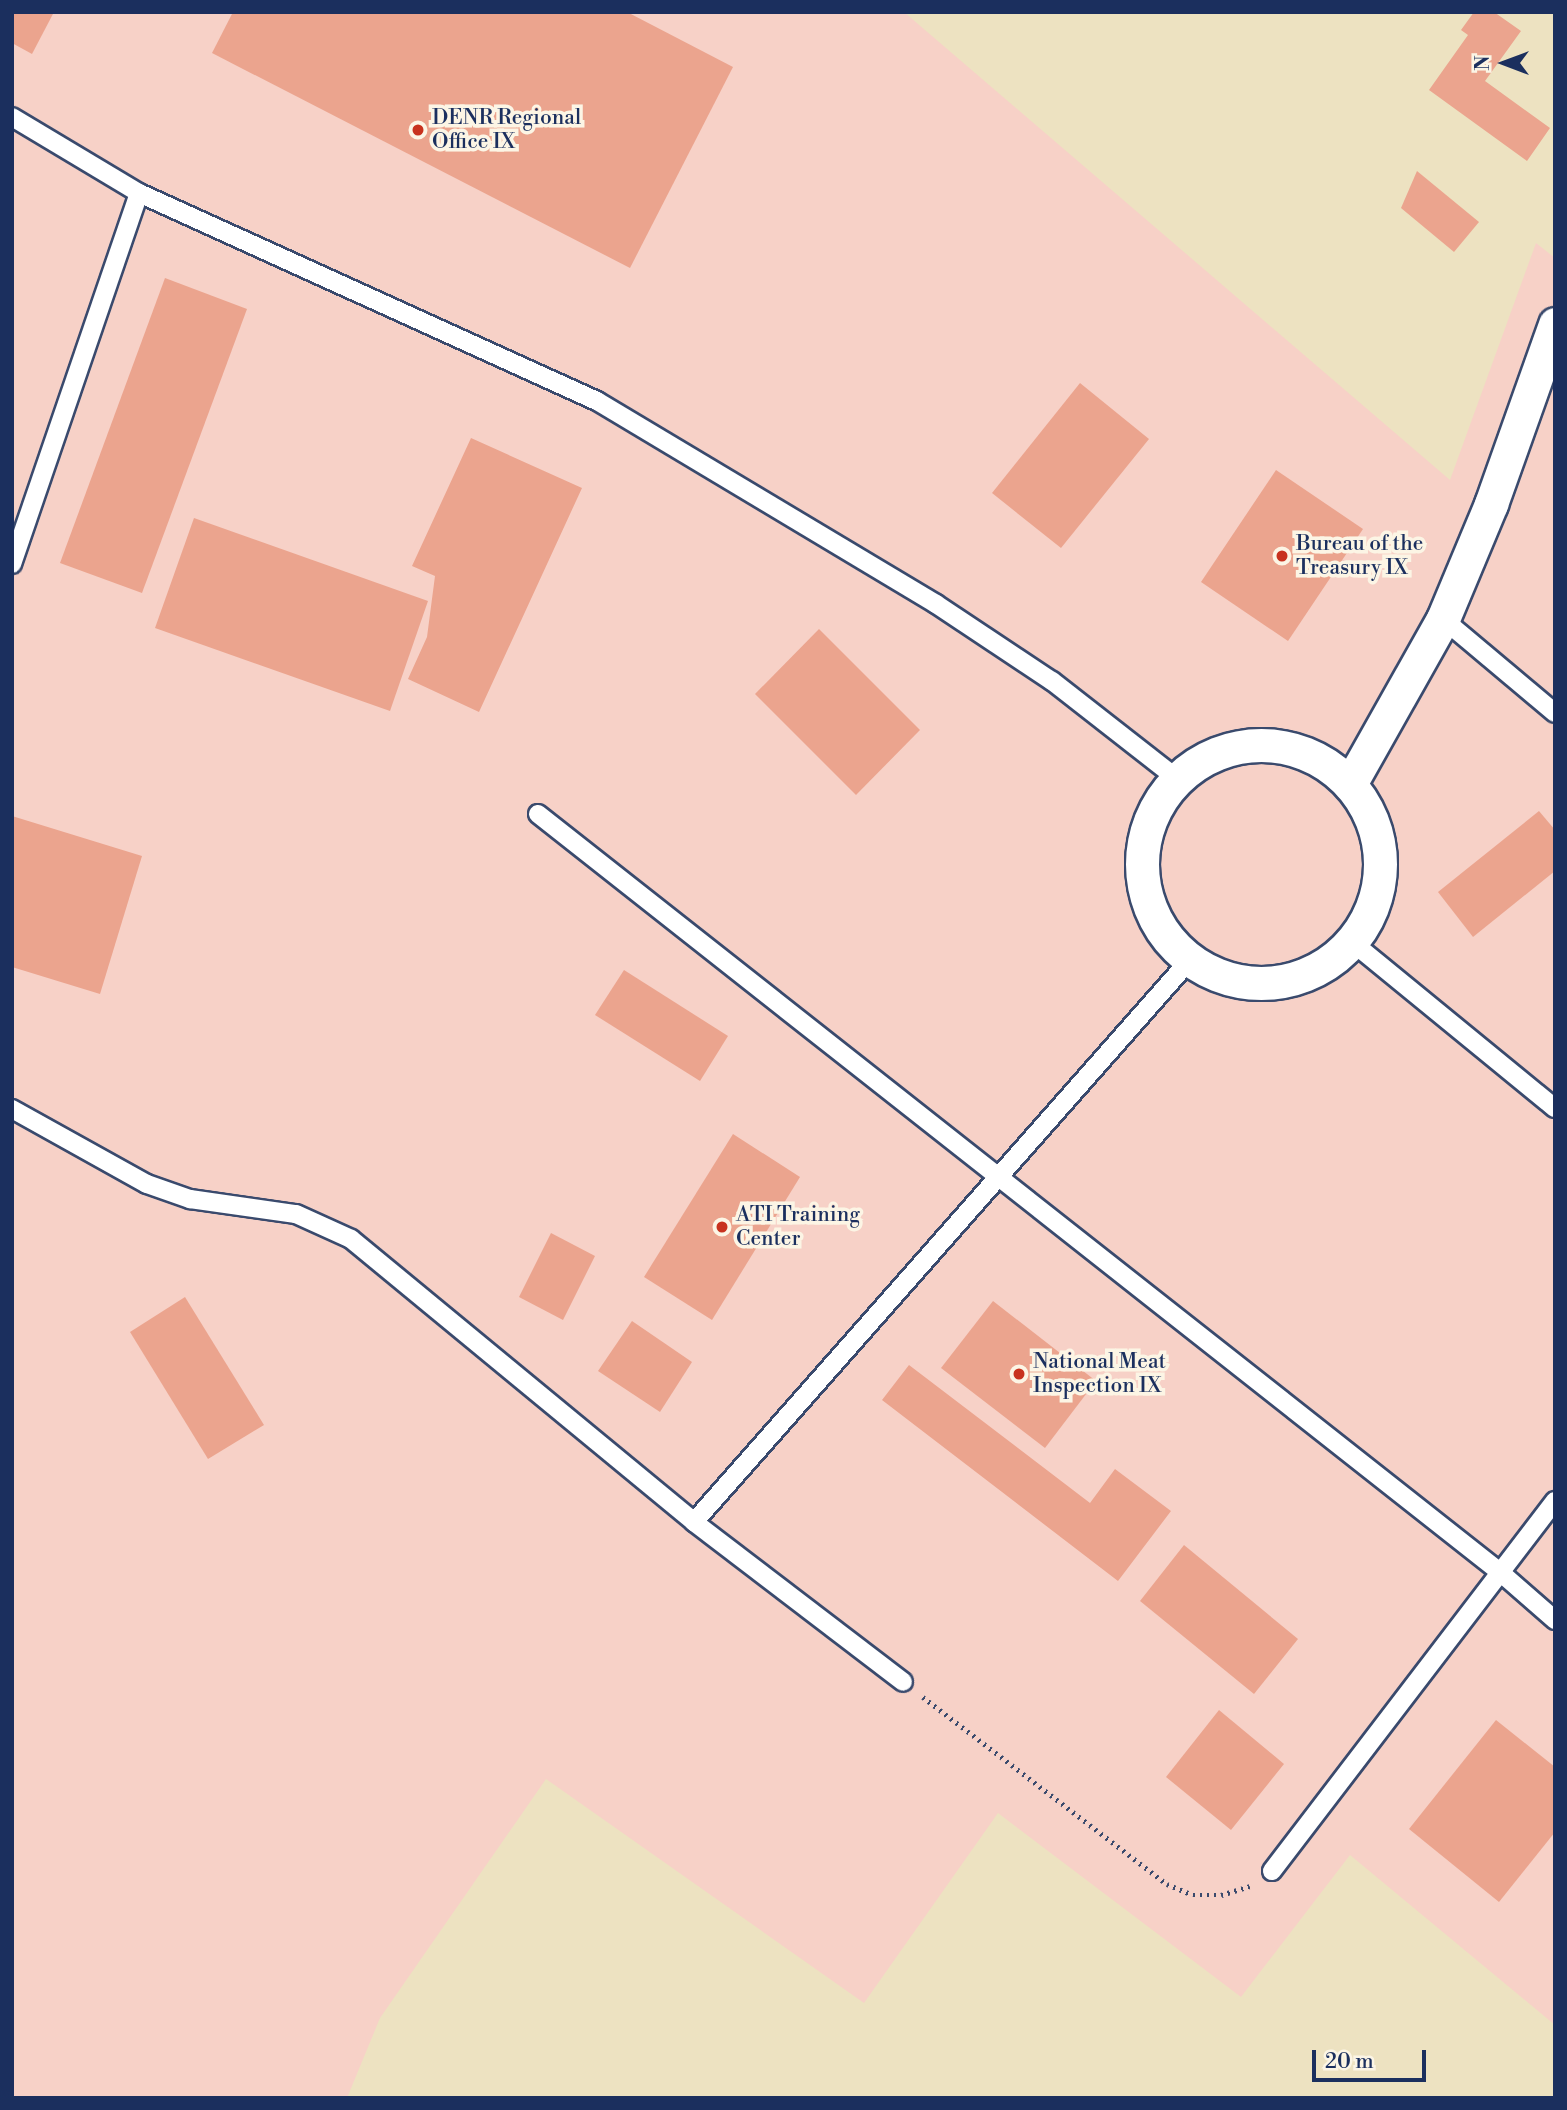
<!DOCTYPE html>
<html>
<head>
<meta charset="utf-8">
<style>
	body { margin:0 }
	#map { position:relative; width:1567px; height:2110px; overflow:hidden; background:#ede2c1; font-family:"Libre Bodoni",serif }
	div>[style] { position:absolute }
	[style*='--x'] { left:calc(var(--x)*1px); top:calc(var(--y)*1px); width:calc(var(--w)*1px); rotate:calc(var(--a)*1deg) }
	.built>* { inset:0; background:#f7d1c7 }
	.building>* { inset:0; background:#eba48e }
	.path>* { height:4.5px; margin-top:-2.25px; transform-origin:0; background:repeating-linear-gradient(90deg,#3a4a6d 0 2px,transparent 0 7px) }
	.roads { filter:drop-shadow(2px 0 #3a4a6d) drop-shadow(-2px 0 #3a4a6d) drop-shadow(0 2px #3a4a6d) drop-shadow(0 -2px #3a4a6d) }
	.lane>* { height:18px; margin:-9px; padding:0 9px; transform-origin:9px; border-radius:9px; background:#fff }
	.street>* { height:33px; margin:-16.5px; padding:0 16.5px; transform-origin:16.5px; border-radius:16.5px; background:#fff }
	.street>.ring { margin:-16.5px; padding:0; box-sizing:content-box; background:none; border:33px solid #fff; border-radius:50% }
	.dots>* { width:19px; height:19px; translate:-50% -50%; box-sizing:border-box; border:4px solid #fcf5e5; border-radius:50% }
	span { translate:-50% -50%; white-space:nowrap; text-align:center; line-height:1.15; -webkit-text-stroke:7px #fcf5e5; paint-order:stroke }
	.poi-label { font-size:21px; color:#1b2f5e }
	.left { translate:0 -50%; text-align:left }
	.frame { position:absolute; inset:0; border:14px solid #1b2f5e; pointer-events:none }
	.north { position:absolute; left:1469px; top:28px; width:70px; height:70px; -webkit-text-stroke:5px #fcf5e5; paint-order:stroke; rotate:270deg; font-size:19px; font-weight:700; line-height:28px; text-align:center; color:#1b2f5e }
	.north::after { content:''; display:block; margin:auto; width:24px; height:32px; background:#1b2f5e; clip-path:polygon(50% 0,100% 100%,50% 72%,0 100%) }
	.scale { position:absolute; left:1312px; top:2050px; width:114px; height:32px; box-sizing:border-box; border:4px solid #1b2f5e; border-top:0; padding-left:9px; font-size:21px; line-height:24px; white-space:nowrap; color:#1b2f5e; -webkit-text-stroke:5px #fcf5e5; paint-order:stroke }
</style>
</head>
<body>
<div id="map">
	<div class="built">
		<i style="clip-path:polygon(12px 12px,904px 12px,1450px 480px,1536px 243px,1555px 258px,1555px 2025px,1350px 1855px,1241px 1997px,998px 1813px,864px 2003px,546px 1779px,380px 2018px,347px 2098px,12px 2098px)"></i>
	</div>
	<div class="building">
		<i style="clip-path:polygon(12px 12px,54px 12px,32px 54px,12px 43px)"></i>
		<i style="clip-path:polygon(233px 12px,627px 12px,733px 67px,630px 268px,212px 53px)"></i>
		<i style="clip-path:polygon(1474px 12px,1494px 12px,1521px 31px,1485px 81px,1550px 128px,1527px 161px,1429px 90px,1468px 35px,1461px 30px)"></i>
		<i style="clip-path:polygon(1417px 171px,1479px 222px,1454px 252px,1401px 208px)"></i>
		<i style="clip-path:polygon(165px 278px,247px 309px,142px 593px,60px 563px)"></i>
		<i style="clip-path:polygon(1080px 383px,1149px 439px,1061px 548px,992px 493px)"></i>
		<i style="clip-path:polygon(471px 438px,582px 488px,479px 712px,408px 679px,427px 637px,435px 576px,412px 566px)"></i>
		<i style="clip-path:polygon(1276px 470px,1363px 529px,1288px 641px,1201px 582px)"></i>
		<i style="clip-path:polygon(194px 518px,428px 601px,390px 711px,155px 628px)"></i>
		<i style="clip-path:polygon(819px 629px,920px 730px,856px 795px,755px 694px)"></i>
		<i style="clip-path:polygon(1539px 811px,1555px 830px,1555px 871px,1473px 937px,1438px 892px)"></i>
		<i style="clip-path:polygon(12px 816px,142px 856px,100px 994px,12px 967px)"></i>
		<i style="clip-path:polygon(624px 970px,728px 1036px,700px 1081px,595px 1015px)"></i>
		<i style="clip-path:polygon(733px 1134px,800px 1177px,712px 1320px,644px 1277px)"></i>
		<i style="clip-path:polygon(551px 1233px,595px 1256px,563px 1320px,519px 1297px)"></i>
		<i style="clip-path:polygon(185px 1297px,264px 1425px,208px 1459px,130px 1332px)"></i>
		<i style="clip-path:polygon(993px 1301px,1096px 1381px,1045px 1448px,941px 1368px)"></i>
		<i style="clip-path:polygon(632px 1321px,692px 1362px,660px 1412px,598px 1371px)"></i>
		<i style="clip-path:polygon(909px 1365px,1090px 1503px,1115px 1469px,1171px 1511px,1118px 1581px,882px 1400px)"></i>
		<i style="clip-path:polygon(1184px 1545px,1298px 1639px,1254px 1694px,1140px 1601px)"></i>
		<i style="clip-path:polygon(1219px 1710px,1284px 1764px,1231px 1830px,1166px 1777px)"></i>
		<i style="clip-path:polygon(1496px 1720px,1555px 1767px,1555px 1832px,1499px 1902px,1409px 1829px)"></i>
	</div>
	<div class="path">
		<i style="--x:923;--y:1697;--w:307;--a:37.5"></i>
		<i style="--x:1167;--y:1884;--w:28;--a:23"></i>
		<i style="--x:1193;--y:1895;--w:28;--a:0"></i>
		<i style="--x:1221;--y:1895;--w:30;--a:-17"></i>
	</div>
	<div class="roads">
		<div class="lane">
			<i style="--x:12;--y:117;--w:148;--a:30.9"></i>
			<i style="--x:139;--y:193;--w:503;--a:24.43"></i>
			<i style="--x:597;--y:401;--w:395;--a:30.9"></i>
			<i style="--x:936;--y:604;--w:139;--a:33.6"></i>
			<i style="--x:1052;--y:681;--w:157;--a:38"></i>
			<i style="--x:12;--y:564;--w:392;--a:-71.1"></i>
			<i style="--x:1443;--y:619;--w:146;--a:40"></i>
			<i style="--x:538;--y:814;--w:1225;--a:38.24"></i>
			<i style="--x:1500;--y:1572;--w:73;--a:41.1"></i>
			<i style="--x:1352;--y:942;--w:262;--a:39.3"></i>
			<i style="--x:12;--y:1109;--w:154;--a:29.1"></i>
			<i style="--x:147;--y:1184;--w:46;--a:19.2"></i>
			<i style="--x:190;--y:1199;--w:107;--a:8.1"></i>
			<i style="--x:296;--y:1214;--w:60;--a:24.4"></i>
			<i style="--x:351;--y:1239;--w:445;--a:39.5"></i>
			<i style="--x:694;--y:1522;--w:263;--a:37.4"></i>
			<i style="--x:694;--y:1522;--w:748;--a:-48.58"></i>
			<i style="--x:1272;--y:1871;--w:466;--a:-52.6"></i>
		</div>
		<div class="street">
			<i class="ring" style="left:1142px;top:745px;width:205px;height:205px"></i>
			<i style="--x:1350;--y:784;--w:189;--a:-60.6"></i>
			<i style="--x:1443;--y:619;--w:125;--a:-67.3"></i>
			<i style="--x:1491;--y:504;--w:191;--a:-70.4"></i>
		</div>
	</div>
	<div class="dots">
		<i style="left:418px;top:130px;background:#c8321e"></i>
		<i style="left:1282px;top:556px;background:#c8321e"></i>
		<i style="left:722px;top:1227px;background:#c8321e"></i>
		<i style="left:1019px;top:1374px;background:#c8321e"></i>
	</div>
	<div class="poi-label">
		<span class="left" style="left:432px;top:130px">DENR Regional<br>Office IX</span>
		<span class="left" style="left:1296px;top:556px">Bureau of the<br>Treasury IX</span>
		<span class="left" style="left:736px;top:1227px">ATI Training<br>Center</span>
		<span class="left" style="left:1033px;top:1374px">National Meat<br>Inspection IX</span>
	</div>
	<div class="frame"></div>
	<div class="north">N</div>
	<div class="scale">20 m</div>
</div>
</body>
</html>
